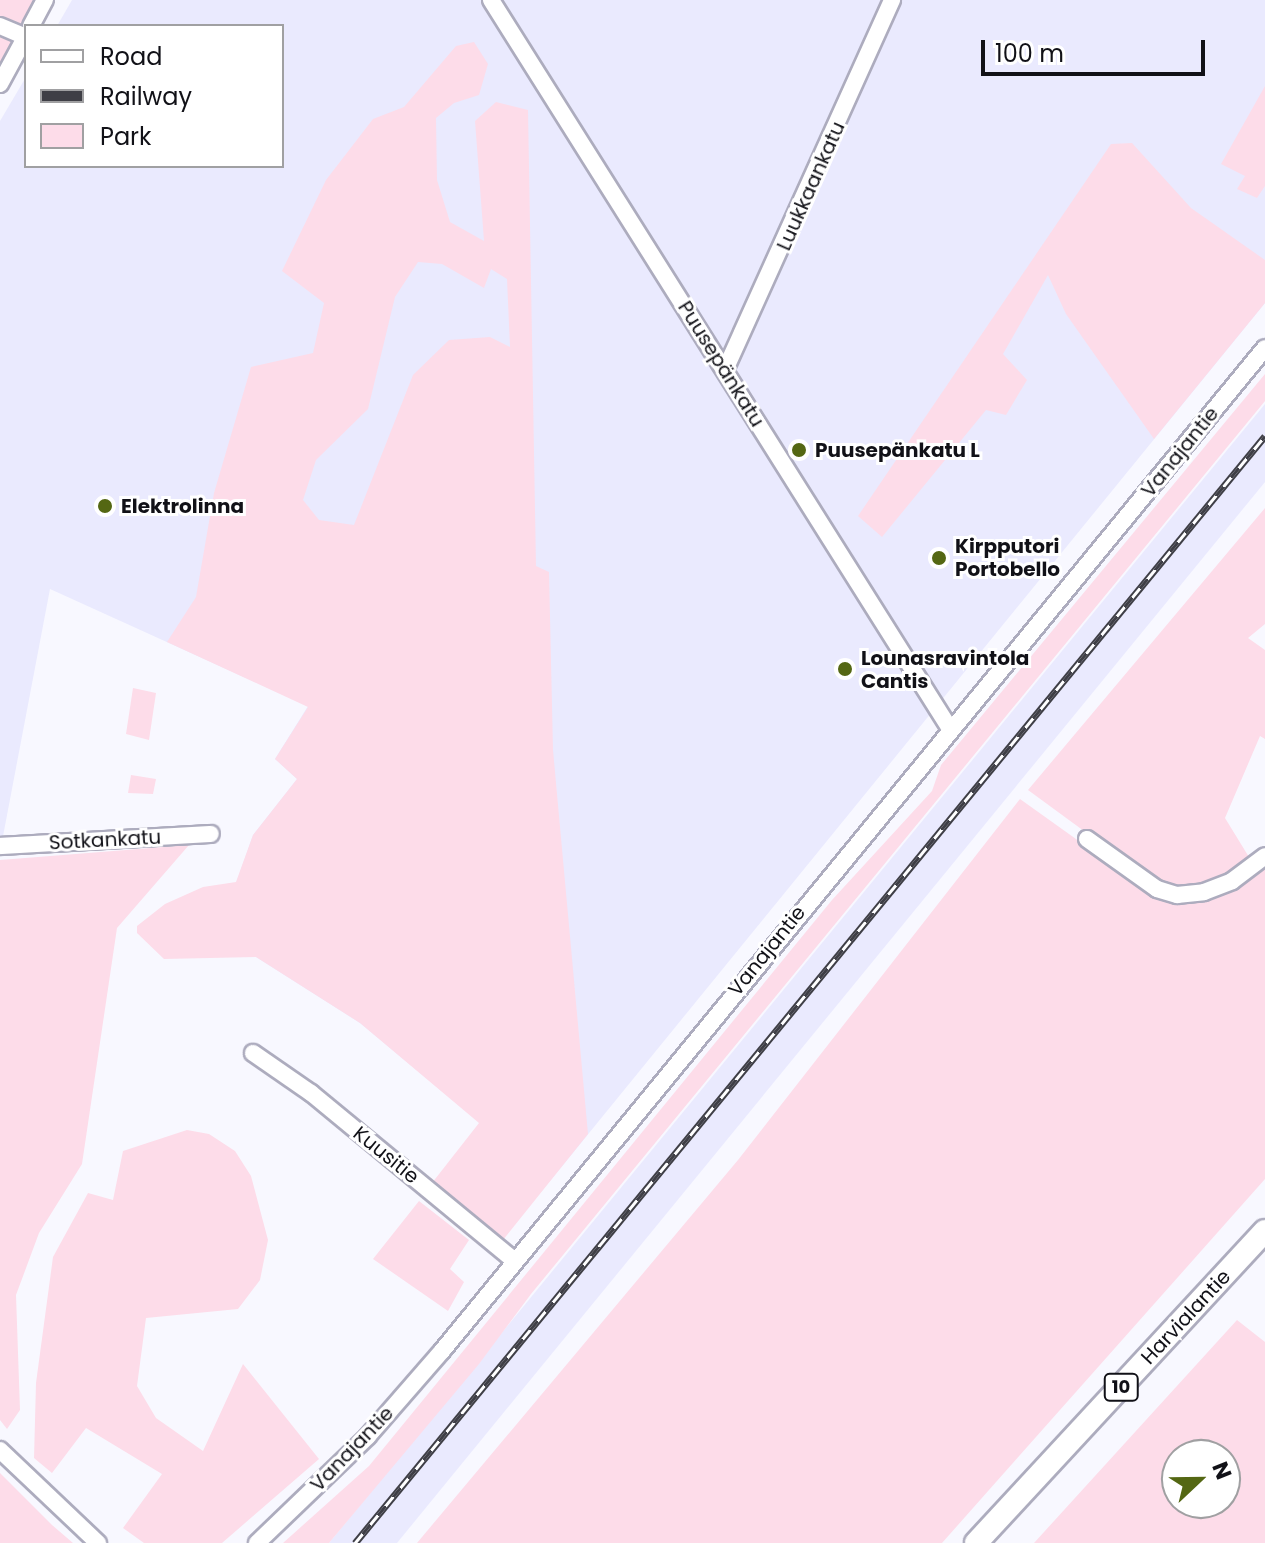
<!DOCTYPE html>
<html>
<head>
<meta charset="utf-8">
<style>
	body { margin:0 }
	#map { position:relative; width:1265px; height:1543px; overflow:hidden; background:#f8f8ff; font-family:Poppins,sans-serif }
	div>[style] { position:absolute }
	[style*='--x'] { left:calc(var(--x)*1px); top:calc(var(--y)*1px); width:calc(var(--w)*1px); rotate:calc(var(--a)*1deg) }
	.built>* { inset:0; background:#eaeafe }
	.green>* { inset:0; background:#fddce9 }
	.roads { filter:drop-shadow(2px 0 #adacbe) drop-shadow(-2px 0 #adacbe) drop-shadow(0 2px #adacbe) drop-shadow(0 -2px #adacbe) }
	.minor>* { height:16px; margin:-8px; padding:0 8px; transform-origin:8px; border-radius:8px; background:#fff }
	.highway>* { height:22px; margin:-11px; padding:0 11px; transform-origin:11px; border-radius:11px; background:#fff }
	.rail>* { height:7px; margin-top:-3.5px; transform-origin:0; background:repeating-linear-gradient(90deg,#fff 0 12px,#3f3f46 0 24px); box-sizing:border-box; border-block:2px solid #3f3f46 }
	.dots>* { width:22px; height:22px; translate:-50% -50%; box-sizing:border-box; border:4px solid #fff; border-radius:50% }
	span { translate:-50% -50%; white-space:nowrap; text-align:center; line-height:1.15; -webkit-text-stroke:6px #fff; paint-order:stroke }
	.shield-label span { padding:2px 6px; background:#fff; border:2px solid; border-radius:6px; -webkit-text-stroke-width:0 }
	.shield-label { font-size:18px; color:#111117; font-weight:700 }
	.street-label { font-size:20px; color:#111117 }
	.poi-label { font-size:20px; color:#111117; font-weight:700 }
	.left { translate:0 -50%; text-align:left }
	.legend { position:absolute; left:24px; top:24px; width:260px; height:144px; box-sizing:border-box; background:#fff; border:2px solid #a0a0a2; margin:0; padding:10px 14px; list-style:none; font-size:24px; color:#111117 }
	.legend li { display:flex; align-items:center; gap:16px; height:40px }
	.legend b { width:40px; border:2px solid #a0a0a2 }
	.north { position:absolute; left:1161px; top:1439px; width:80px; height:80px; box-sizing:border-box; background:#fff; border:2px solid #a0a0a2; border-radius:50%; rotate:68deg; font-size:22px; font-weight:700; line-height:32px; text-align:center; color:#111117 }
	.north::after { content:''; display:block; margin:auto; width:28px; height:36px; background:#546713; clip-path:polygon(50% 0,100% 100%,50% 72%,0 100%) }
	.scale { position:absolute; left:981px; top:40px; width:224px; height:36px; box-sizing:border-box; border:4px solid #111117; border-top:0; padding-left:10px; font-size:24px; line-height:28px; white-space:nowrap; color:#111117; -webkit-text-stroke:6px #fff; paint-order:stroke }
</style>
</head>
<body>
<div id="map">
	<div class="built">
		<i style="clip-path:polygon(72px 0,1265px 0,1265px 303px,550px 1181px,360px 1023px,256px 957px,227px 909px,253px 835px,297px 779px,275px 759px,308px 706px,50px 589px,0 852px,0 121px,26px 77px,26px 166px,282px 166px,282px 26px,57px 26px)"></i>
		<i style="clip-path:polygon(1265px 404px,1265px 482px,397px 1543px,329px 1543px)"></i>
	</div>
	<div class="green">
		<i style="clip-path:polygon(0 0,35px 0,0 63px)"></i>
		<i style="clip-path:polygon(evenodd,474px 42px,488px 64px,479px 95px,454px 103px,436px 118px,437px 180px,450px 222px,484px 241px,475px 121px,496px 102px,528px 110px,536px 566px,549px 572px,553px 750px,588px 1134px,503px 1240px,432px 1183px,479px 1123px,360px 1023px,256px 957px,164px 959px,137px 933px,137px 926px,165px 904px,203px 887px,236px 882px,253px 835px,297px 779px,275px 759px,308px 707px,167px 642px,196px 597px,214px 493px,251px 367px,313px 353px,324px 303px,282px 271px,326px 180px,373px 119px,404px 107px,456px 46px,474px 42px,418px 262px,442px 264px,484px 288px,491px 269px,507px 279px,510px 347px,490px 337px,449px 340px,413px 375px,354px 525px,319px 520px,303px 500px,316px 460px,368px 409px,395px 297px,418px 262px)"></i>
		<i style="clip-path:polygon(1265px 86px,1265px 186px,1257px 198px,1237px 189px,1245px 176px,1221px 164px)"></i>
		<i style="clip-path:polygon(1132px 143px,1191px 208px,1265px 260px,1265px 303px,1154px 439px,1066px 314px,1048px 275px,1003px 354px,1027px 380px,1006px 415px,986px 410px,882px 537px,858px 516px,1111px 144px)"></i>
		<i style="clip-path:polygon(1265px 374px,1265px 401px,531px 1294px,479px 1364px,329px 1543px,283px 1543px,369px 1466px,832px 900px,932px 791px,941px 765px)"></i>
		<i style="clip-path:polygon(1265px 508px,1265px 624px,1248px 638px,1265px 650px,1265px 739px,1260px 736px,1225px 818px,1252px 862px,1229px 878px,1178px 892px,1159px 886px,1028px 790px)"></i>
		<i style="clip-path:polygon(133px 688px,156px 693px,149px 740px,126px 734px)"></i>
		<i style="clip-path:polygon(131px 775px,156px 779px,153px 794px,128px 793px)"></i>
		<i style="clip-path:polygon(1020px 799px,1153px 894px,1173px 902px,1265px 865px,1265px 1179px,942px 1543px,417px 1543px,738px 1160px)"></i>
		<i style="clip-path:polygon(189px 845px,117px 928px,82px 1164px,39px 1233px,16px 1295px,20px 1410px,7px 1429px,0 1420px,0 860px)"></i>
		<i style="clip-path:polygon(187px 1130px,209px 1134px,235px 1151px,251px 1176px,268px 1240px,260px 1280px,238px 1309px,146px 1318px,137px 1386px,156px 1418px,203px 1451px,243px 1364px,319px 1459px,222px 1543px,144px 1543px,123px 1528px,162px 1474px,86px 1428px,52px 1473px,34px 1458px,36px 1383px,53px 1257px,88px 1193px,113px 1200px,123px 1151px)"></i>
		<i style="clip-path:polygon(419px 1201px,469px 1240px,450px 1269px,464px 1282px,448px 1311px,373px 1259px)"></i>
		<i style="clip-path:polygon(evenodd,1237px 1320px,1265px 1342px,1265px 1543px,1034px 1543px,1237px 1320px,1177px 1455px,1225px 1455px,1225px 1503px,1177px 1503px,1177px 1455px)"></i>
		<i style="clip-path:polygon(0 1473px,52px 1525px,73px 1543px,0 1543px)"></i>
	</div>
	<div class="roads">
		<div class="minor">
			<i style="--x:491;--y:0;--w:861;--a:57.8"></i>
			<i style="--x:0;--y:26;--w:28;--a:23"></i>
			<i style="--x:31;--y:26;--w:30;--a:-62"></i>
			<i style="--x:0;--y:84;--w:55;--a:-61.6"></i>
			<i style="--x:725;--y:370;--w:406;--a:-65.7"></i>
			<i style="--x:1087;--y:839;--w:86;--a:35.5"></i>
			<i style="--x:1157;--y:889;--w:21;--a:17"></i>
			<i style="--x:1177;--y:895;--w:27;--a:-6"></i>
			<i style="--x:1204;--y:892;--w:30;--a:-21"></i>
			<i style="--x:1232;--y:881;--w:41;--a:-37.1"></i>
			<i style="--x:0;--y:846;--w:211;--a:-3.3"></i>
			<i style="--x:253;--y:1053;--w:70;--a:34.6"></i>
			<i style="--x:311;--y:1093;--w:264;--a:39.5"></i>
			<i style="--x:0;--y:1450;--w:135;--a:43.5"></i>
			<i style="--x:257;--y:1543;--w:154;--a:-43.9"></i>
			<i style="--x:368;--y:1436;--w:113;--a:-49"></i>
			<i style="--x:442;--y:1351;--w:1297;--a:-50.63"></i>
		</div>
		<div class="highway">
			<i style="--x:976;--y:1543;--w:425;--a:-47.2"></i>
		</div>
	</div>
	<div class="rail">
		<i style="--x:355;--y:1543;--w:1433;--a:-50.58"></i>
	</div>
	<div class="dots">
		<i style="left:799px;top:450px;background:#546713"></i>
		<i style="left:105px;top:506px;background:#546713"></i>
		<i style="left:939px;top:558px;background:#546713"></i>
		<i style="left:845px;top:669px;background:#546713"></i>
	</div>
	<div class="shield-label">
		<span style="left:1121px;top:1387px">10</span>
	</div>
	<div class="street-label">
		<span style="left:811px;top:186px;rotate:-66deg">Luukkaankatu</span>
		<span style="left:721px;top:364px;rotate:58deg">Puusepänkatu</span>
		<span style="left:1180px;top:452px;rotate:-51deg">Vanajantie</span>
		<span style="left:105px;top:840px;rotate:-3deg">Sotkankatu</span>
		<span style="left:767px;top:951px;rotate:-51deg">Vanajantie</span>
		<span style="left:386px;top:1155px;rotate:39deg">Kuusitie</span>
		<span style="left:1186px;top:1317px;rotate:-47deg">Harvialantie</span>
		<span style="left:352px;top:1449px;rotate:-46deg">Vanajantie</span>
	</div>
	<div class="poi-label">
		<span class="left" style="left:815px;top:450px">Puusepänkatu L</span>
		<span class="left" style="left:121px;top:506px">Elektrolinna</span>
		<span class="left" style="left:955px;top:558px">Kirpputori<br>Portobello</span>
		<span class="left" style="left:861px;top:670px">Lounasravintola<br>Cantis</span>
	</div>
	<ul class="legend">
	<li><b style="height:10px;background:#fff"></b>Road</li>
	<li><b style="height:10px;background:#3f3f46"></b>Railway</li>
	<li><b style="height:22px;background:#fddce9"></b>Park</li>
	</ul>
	<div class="north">N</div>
	<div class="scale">100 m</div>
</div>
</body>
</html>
